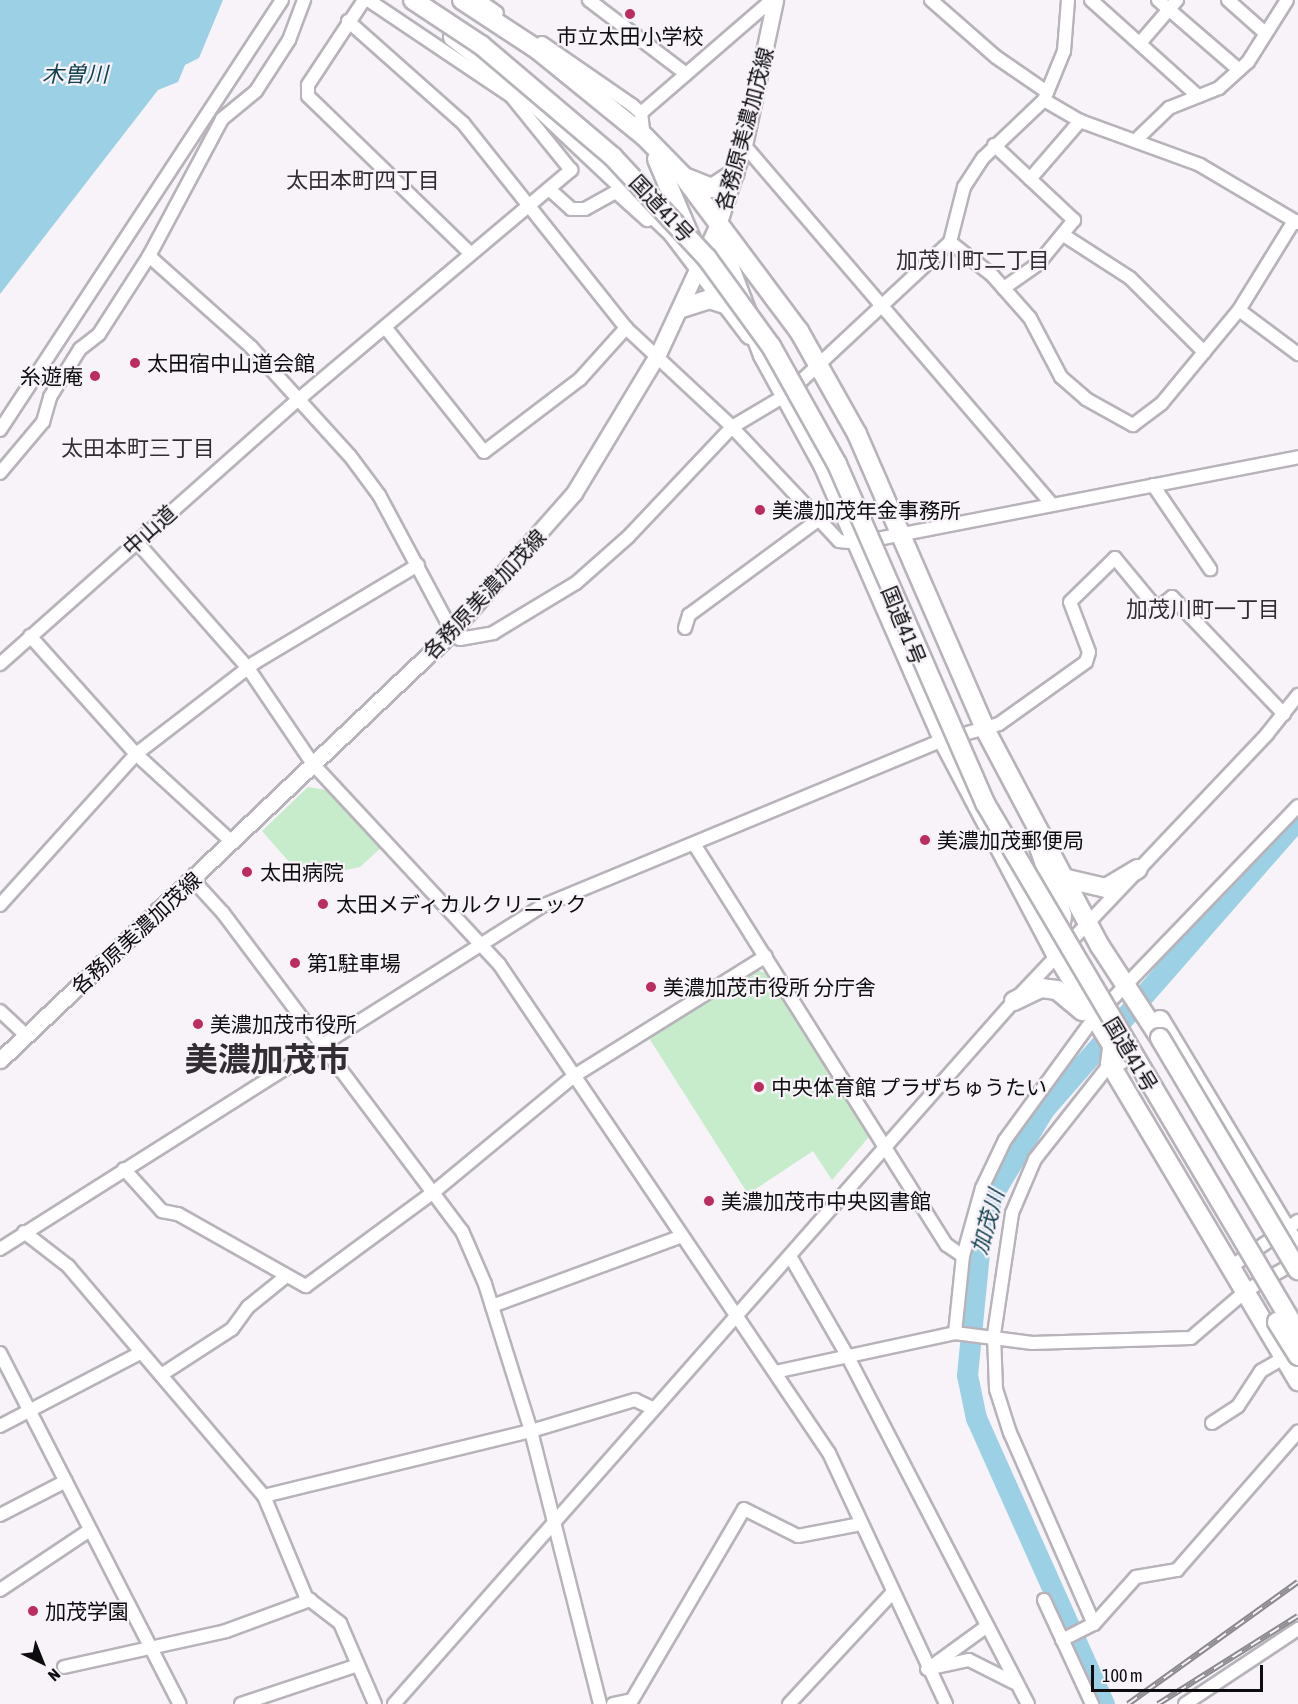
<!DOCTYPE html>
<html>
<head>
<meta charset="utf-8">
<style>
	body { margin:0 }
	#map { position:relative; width:1298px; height:1704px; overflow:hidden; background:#f7f3f9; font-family:"Asap Condensed","Noto Sans JP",sans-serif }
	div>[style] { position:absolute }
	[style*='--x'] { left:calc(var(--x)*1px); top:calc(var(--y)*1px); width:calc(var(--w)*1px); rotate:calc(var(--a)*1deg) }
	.green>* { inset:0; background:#c7eccb }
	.water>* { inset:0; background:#9cd0e4 }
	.river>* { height:21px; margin:-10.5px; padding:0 10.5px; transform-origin:10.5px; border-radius:10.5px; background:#9cd0e4 }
	.roads { filter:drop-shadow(2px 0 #b8b3ba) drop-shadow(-2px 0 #b8b3ba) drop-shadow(0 2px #b8b3ba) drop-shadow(0 -2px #b8b3ba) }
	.minor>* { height:12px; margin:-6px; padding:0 6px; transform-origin:6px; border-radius:6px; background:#fff }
	.major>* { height:15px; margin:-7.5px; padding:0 7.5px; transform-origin:7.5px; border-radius:7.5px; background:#fff }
	.highway>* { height:18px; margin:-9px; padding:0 9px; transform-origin:9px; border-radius:9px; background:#fff }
	.rail>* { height:6px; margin-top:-3px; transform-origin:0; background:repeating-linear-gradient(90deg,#f7f3f9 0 11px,#8c8a8e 0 22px); box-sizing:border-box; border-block:2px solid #8c8a8e }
	.bridges { filter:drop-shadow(2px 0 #b8b3ba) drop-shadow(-2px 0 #b8b3ba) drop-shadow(0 2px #b8b3ba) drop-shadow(0 -2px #b8b3ba) }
	.highway-bridge>* { height:18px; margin:-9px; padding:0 9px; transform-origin:9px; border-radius:9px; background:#fff }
	.dots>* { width:16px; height:16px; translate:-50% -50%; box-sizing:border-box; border:3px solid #f7f3f9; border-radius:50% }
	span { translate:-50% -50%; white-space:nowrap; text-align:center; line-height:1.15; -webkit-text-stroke:4.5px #f7f3f9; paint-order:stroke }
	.poi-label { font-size:21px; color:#0d0c0e }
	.left { translate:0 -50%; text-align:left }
	.right { translate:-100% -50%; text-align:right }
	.street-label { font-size:21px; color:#0d0c0e }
	.water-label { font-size:22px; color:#113f4e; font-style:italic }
	.neighbourhood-label { font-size:22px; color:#312d32 }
	.town-label { font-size:33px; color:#312d32; font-weight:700 }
	.north { position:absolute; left:12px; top:1632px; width:60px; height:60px; -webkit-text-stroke:4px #f7f3f9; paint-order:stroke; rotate:137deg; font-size:16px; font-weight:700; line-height:24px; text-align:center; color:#0d0c0e }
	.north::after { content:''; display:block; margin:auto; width:21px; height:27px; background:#0d0c0e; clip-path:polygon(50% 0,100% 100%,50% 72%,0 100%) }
	.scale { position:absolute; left:1091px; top:1665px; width:172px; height:27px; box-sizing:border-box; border:3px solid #0d0c0e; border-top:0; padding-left:8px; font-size:18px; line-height:21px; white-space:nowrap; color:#0d0c0e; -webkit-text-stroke:4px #f7f3f9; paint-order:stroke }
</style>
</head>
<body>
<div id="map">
	<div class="green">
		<i style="clip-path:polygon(308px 787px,326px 790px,382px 847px,360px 867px,304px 879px,262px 831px)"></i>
		<i style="clip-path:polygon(757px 970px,765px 973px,869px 1137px,832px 1180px,813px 1151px,748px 1194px,649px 1038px)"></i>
	</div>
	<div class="water">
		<i style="clip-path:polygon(0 0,223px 0,199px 58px,185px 65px,178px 82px,158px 90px,0 294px)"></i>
	</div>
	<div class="river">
		<i style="--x:1104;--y:1704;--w:313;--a:-114.1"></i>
		<i style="--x:976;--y:1418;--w:44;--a:-101.8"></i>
		<i style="--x:967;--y:1375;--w:144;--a:-84.4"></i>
		<i style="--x:981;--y:1232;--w:42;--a:-72"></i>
		<i style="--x:994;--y:1192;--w:97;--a:-58.9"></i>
		<i style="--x:1044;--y:1109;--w:386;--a:-48.8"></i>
	</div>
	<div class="roads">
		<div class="minor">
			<i style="--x:364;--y:0;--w:102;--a:123.4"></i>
			<i style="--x:308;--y:85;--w:11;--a:90"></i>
			<i style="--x:308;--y:96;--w:226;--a:44.1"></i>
			<i style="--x:479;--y:0;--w:22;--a:36"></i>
			<i style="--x:589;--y:0;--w:122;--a:37.3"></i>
			<i style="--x:931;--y:0;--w:86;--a:41.2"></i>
			<i style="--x:996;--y:57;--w:62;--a:34.5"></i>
			<i style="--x:1091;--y:0;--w:144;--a:41.9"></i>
			<i style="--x:1158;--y:0;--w:107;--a:40.8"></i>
			<i style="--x:1228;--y:0;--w:47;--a:41.5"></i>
			<i style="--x:348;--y:21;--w:154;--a:41.6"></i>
			<i style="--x:463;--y:123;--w:262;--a:51.5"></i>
			<i style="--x:626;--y:328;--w:145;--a:43"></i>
			<i style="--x:732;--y:427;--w:156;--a:46.8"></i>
			<i style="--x:839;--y:541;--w:18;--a:6"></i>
			<i style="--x:857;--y:543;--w:449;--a:-11"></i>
			<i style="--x:542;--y:43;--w:109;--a:34.6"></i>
			<i style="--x:632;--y:105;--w:12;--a:42"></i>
			<i style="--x:641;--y:113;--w:23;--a:83"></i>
			<i style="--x:1140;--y:43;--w:57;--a:-49.3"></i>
			<i style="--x:1044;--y:100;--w:42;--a:30.3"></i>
			<i style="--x:1080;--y:121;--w:128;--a:20.1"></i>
			<i style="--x:1200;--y:165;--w:114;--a:30.6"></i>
			<i style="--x:641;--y:113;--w:173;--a:-40.8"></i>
			<i style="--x:1137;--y:139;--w:45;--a:-44.1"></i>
			<i style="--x:1169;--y:108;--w:54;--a:-21.8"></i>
			<i style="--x:1219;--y:88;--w:39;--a:-42"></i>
			<i style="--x:1248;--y:62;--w:73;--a:-57.8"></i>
			<i style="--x:744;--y:145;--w:470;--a:49.4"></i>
			<i style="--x:994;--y:145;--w:110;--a:43.2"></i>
			<i style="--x:1074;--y:220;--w:57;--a:129.3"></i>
			<i style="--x:1038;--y:264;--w:42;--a:144.8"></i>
			<i style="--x:1030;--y:179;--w:77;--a:-49.2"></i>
			<i style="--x:549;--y:189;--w:30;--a:42"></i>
			<i style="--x:571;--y:209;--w:14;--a:0"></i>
			<i style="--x:585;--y:209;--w:35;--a:-29"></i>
			<i style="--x:616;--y:192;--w:42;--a:42.1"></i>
			<i style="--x:1065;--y:236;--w:77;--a:32.9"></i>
			<i style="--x:1130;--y:278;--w:105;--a:45"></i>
			<i style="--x:950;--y:242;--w:53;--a:38.2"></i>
			<i style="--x:992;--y:275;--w:57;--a:48.5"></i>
			<i style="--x:1030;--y:318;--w:67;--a:62.3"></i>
			<i style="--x:1061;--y:377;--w:33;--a:41"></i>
			<i style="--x:1086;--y:399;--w:54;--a:29"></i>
			<i style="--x:1133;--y:425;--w:36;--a:-37"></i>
			<i style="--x:1162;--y:403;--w:121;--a:-50.4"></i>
			<i style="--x:1239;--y:310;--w:105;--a:-58.3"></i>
			<i style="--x:149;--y:256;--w:137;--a:41.7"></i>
			<i style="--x:251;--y:347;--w:147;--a:47.8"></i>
			<i style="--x:350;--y:456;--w:49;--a:53.4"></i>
			<i style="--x:379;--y:495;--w:154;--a:61.8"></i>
			<i style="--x:452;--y:631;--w:11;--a:45"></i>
			<i style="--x:460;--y:639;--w:34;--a:-10"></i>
			<i style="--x:493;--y:633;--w:97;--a:-31.1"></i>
			<i style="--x:576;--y:583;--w:69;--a:-41.5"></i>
			<i style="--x:628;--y:537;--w:151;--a:-46.6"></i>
			<i style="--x:732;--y:427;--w:63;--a:-30.7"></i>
			<i style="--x:786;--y:395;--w:224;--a:-43"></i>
			<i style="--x:950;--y:242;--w:57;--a:-75.7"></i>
			<i style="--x:964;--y:187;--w:35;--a:-57"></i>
			<i style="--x:983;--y:158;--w:84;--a:-43.6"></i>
			<i style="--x:1044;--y:100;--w:53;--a:-67.8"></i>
			<i style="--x:1064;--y:51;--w:51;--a:-85.5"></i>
			<i style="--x:1239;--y:310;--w:74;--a:36.7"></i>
			<i style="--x:385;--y:327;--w:159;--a:51.6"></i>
			<i style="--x:484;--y:452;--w:121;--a:-37.2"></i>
			<i style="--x:580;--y:379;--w:69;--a:-48"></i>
			<i style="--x:0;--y:430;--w:514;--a:-56.74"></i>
			<i style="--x:0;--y:473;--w:67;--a:-49.9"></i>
			<i style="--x:43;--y:422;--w:26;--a:-74"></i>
			<i style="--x:50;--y:397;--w:57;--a:-58"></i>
			<i style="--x:80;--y:349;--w:24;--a:-38"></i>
			<i style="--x:99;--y:334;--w:93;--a:-57.3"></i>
			<i style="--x:149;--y:256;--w:155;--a:-61.9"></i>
			<i style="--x:222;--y:119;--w:44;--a:-39.5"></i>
			<i style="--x:256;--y:91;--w:61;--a:-57.1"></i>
			<i style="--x:289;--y:40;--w:43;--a:-69.4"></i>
			<i style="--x:1153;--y:485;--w:102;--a:55.8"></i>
			<i style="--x:136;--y:541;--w:169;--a:48.6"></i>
			<i style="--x:248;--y:668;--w:116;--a:55.9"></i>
			<i style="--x:313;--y:764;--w:273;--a:47.1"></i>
			<i style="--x:499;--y:964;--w:590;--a:55.99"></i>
			<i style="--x:829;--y:1453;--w:277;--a:65"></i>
			<i style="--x:685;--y:628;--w:14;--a:-73"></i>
			<i style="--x:689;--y:615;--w:160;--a:-36.4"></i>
			<i style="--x:30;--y:636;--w:159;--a:48.1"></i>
			<i style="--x:136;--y:754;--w:130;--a:42.5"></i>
			<i style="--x:0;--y:664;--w:400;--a:-41.6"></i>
			<i style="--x:299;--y:399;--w:356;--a:-40.1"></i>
			<i style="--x:571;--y:170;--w:95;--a:-129"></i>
			<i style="--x:511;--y:96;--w:172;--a:-146.1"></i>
			<i style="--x:694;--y:844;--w:474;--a:57.8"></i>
			<i style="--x:947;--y:1245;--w:19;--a:35"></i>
			<i style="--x:192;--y:879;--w:46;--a:47.6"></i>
			<i style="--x:223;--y:913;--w:398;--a:53.1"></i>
			<i style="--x:462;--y:1231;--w:58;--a:66.5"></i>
			<i style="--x:485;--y:1284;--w:154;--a:72.6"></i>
			<i style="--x:531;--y:1431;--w:282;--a:75.8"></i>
			<i style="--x:0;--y:905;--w:203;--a:-48"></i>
			<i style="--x:136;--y:754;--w:149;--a:-37.6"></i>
			<i style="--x:254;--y:663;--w:191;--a:-30.9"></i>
			<i style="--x:0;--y:1011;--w:37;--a:43"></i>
			<i style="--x:124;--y:1169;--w:57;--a:47.9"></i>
			<i style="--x:162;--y:1211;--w:16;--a:11"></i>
			<i style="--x:178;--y:1214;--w:147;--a:29.4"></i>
			<i style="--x:306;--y:1286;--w:160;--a:-36.4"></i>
			<i style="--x:435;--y:1191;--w:180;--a:-39.6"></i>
			<i style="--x:574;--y:1076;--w:226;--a:-32"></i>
			<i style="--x:24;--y:1232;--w:56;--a:37.7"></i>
			<i style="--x:68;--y:1266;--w:302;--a:49.6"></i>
			<i style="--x:264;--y:1496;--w:109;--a:67.4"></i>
			<i style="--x:306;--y:1597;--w:43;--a:37.4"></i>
			<i style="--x:340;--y:1623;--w:88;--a:66.6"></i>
			<i style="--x:0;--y:1249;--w:641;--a:-32.33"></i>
			<i style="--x:542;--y:906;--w:434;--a:-22.5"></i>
			<i style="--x:943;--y:740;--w:58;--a:-15.9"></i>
			<i style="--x:999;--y:724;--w:107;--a:-35.5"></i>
			<i style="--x:1086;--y:662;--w:10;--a:-73"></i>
			<i style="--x:1089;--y:652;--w:53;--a:-110.8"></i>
			<i style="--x:1070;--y:602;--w:63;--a:-44.4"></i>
			<i style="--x:1115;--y:558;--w:66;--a:50.5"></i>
			<i style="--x:1157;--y:609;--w:19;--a:-39"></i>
			<i style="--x:1172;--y:597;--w:162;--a:46.3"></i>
			<i style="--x:790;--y:1256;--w:116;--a:60.1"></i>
			<i style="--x:848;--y:1357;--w:391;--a:62.6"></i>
			<i style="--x:1232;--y:1266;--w:80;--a:-34.3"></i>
			<i style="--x:492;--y:1306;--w:200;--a:-20.2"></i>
			<i style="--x:955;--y:1333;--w:77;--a:-84.1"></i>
			<i style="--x:963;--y:1256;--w:71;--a:-74.4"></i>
			<i style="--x:982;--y:1188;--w:53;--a:-64.4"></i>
			<i style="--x:1005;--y:1140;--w:151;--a:-53.9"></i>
			<i style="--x:1094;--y:1018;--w:294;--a:-46.1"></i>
			<i style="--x:0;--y:1353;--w:394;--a:62.9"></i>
			<i style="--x:775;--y:1372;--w:184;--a:-12.2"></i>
			<i style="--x:955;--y:1333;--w:78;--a:7.4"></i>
			<i style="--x:1032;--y:1343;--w:159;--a:-1.8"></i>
			<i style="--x:1191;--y:1338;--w:74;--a:-40.6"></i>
			<i style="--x:1247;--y:1290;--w:59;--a:-29.6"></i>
			<i style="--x:161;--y:1375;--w:85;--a:-32.9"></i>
			<i style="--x:232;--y:1329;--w:27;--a:-54"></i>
			<i style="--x:248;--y:1307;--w:46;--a:-38.9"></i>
			<i style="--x:1212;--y:1423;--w:31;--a:-33"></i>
			<i style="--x:1238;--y:1406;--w:42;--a:-56.7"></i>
			<i style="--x:1261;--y:1371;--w:28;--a:-30"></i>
			<i style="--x:0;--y:1426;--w:158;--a:-27.5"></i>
			<i style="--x:264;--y:1496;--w:275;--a:-13.7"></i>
			<i style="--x:531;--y:1431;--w:109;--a:-16.6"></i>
			<i style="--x:635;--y:1400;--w:19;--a:25"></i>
			<i style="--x:0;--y:1515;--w:74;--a:-27.3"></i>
			<i style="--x:0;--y:1590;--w:108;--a:-33.7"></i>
			<i style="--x:1044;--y:1600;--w:115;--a:65.2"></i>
			<i style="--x:1094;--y:1624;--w:209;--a:-113.7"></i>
			<i style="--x:1010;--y:1433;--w:46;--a:-107.7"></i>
			<i style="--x:996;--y:1389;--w:55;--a:-92.1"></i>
			<i style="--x:994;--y:1334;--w:122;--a:-81.5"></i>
			<i style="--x:1012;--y:1213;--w:59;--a:-66.9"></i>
			<i style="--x:1035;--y:1159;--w:121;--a:-51.7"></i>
			<i style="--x:1062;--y:1640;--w:36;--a:-27"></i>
			<i style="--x:1094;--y:1624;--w:63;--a:-48.2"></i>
			<i style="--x:1136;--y:1577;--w:42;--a:-9.7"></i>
			<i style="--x:1177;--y:1570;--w:184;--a:-48.8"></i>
			<i style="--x:932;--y:1666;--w:68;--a:-36"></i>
			<i style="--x:64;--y:1667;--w:166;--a:-12.5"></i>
			<i style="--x:226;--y:1631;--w:90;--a:-20.3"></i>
			<i style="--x:927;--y:1669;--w:43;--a:-12.1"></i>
			<i style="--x:969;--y:1660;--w:51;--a:26.6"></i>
			<i style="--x:241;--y:1704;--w:123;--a:-18.4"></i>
			<i style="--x:394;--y:1704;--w:937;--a:-48.59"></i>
			<i style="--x:1014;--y:1001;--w:368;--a:-46.5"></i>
			<i style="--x:1267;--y:734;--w:50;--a:-51.5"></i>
			<i style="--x:613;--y:1704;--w:19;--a:-12"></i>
			<i style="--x:632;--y:1700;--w:221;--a:-59.6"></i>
			<i style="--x:744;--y:1509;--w:60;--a:26.6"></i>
			<i style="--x:798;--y:1536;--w:64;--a:-10.8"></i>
			<i style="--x:789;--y:1704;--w:153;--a:-47.1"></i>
			<i style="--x:1185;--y:1704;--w:136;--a:-33.6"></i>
		</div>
		<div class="major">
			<i style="--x:0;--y:1060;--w:611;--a:-43.41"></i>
			<i style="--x:444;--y:640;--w:196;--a:-48.5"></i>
			<i style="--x:574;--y:493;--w:162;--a:-58.9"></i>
			<i style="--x:658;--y:354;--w:145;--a:-65.2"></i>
			<i style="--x:719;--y:222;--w:81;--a:-72"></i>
			<i style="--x:744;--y:145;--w:148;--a:-77.9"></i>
		</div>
		<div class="highway">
			<i style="--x:462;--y:0;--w:91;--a:33.3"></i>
			<i style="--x:538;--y:50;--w:136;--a:39.1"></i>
			<i style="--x:644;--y:136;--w:56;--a:45.7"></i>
			<i style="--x:683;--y:176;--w:194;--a:53.2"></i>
			<i style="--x:799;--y:331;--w:118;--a:60.6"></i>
			<i style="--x:857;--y:434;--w:324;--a:66.5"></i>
			<i style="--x:986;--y:731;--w:243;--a:62.1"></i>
			<i style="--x:1100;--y:946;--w:110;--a:56.9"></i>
			<i style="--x:453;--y:37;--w:82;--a:37.6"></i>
			<i style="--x:518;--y:87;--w:212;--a:43.3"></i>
			<i style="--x:672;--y:232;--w:129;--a:52.9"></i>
			<i style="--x:657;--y:159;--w:92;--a:67"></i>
			<i style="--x:687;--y:178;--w:27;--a:22"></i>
			<i style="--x:712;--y:188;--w:27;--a:-33"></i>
			<i style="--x:719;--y:223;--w:21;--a:85"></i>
			<i style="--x:721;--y:244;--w:119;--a:69.3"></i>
			<i style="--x:763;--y:355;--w:128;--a:61.4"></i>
			<i style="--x:824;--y:467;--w:298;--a:66.4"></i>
			<i style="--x:943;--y:740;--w:242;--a:62.2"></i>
			<i style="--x:1056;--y:954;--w:124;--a:58.5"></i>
			<i style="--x:682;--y:308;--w:28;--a:-18"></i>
			<i style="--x:709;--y:299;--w:22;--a:18"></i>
			<i style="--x:1039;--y:847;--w:72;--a:71.3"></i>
			<i style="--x:1062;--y:915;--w:23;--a:97"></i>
			<i style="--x:1063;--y:878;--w:44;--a:13.1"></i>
			<i style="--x:1106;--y:888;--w:37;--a:-31"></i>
			<i style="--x:1014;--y:1001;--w:30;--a:-26"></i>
			<i style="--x:1041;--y:988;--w:16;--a:7"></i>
			<i style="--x:1057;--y:990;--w:33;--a:40"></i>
			<i style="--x:1160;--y:1020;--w:268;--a:59"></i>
			<i style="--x:1112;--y:1048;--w:16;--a:97"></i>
			<i style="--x:1110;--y:1064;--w:369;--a:59.3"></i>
		</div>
	</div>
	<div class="rail">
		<i style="--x:1128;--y:1704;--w:209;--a:-35.7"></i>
		<i style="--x:1158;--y:1704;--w:165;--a:-32.2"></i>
	</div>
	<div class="bridges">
		<div class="highway-bridge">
			<i style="--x:413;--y:0;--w:82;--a:33.5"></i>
			<i style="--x:481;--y:45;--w:173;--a:40.3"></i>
			<i style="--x:613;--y:157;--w:138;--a:47.1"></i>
			<i style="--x:707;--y:258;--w:109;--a:54"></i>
			<i style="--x:771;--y:346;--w:135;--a:60.8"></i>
			<i style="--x:837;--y:464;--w:370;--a:66.4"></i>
			<i style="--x:985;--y:803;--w:616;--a:59.44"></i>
			<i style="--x:1160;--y:1038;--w:270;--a:59.3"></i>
			<i style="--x:1277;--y:1322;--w:40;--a:58"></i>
		</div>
	</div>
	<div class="dots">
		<i style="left:630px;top:14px;background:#bb2d5e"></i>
		<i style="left:135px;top:363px;background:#bb2d5e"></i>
		<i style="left:95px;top:376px;background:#bb2d5e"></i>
		<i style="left:760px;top:510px;background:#bb2d5e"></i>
		<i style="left:925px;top:840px;background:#bb2d5e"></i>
		<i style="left:247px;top:872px;background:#bb2d5e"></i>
		<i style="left:323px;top:904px;background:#bb2d5e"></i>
		<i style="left:295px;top:963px;background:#bb2d5e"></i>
		<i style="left:651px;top:987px;background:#bb2d5e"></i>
		<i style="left:198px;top:1024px;background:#bb2d5e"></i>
		<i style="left:759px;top:1087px;background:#bb2d5e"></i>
		<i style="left:709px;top:1201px;background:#bb2d5e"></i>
		<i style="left:33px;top:1611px;background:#bb2d5e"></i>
	</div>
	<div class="poi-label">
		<span style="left:630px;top:36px">市立太田小学校</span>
		<span class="left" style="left:147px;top:363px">太田宿中山道会館</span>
		<span class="right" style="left:83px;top:376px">糸遊庵</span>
		<span class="left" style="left:772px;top:510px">美濃加茂年金事務所</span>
		<span class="left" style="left:937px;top:840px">美濃加茂郵便局</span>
		<span class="left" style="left:260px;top:872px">太田病院</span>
		<span class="left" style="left:336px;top:904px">太田メディカルクリニック</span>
		<span class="left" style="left:307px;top:963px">第1駐車場</span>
		<span class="left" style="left:663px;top:987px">美濃加茂市役所 分庁舎</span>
		<span class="left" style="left:210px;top:1024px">美濃加茂市役所</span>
		<span class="left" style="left:771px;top:1087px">中央体育館 プラザちゅうたい</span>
		<span class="left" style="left:721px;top:1201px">美濃加茂市中央図書館</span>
		<span class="left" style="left:45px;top:1611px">加茂学園</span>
	</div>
	<div class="street-label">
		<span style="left:744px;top:129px;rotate:-75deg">各務原美濃加茂線</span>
		<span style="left:662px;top:208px;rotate:47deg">国道41号</span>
		<span style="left:149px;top:530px;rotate:-42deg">中山道</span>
		<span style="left:484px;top:594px;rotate:-47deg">各務原美濃加茂線</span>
		<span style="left:904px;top:625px;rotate:68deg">国道41号</span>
		<span style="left:136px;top:933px;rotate:-43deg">各務原美濃加茂線</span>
		<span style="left:1131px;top:1054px;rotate:59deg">国道41号</span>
	</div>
	<div class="water-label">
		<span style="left:75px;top:75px">木曽川</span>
		<span style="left:988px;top:1222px;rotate:-74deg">加茂川</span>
	</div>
	<div class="neighbourhood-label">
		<span style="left:363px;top:181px">太田本町四丁目</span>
		<span style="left:973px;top:261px">加茂川町二丁目</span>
		<span style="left:138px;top:449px">太田本町三丁目</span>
		<span style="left:1203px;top:610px">加茂川町一丁目</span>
	</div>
	<div class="town-label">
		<span style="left:267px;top:1060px">美濃加茂市</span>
	</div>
	<div class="north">N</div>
	<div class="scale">100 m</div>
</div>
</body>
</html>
